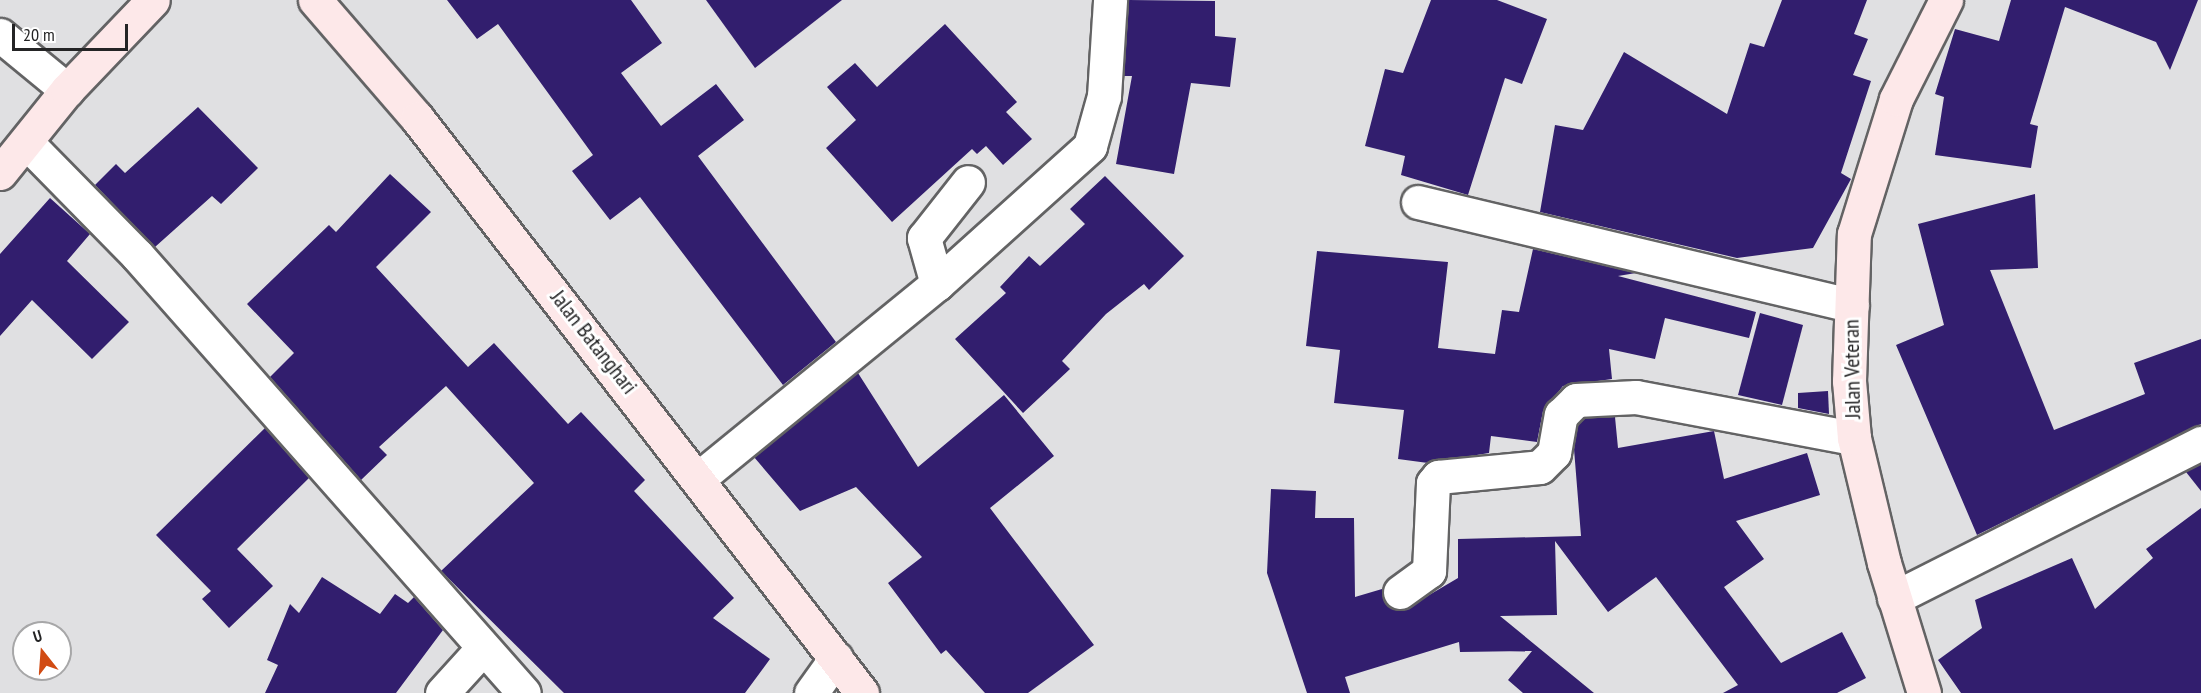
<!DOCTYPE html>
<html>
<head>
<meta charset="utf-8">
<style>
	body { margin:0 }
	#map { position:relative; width:2201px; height:693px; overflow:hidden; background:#e0e0e2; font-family:"PT Sans Narrow",sans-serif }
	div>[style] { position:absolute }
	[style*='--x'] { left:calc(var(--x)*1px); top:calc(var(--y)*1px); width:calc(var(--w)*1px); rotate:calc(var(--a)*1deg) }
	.building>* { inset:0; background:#321e6e }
	.roads { filter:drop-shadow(2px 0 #636364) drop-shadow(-2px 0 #636364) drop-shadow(0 2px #636364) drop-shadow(0 -2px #636364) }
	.street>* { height:33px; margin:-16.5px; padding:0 16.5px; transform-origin:16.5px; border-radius:16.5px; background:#fff }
	.secondary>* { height:33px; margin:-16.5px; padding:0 16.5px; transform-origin:16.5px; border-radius:16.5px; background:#fde8e9 }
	span { translate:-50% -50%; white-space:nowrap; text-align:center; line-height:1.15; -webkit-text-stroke:6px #fff; paint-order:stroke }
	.street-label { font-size:22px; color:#242425 }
	.north { position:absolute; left:12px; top:621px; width:60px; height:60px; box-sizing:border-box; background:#fff; border:2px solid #a7a7a8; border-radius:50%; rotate:343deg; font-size:16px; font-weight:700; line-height:24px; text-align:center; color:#242425 }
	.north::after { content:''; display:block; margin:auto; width:21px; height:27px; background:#d14b13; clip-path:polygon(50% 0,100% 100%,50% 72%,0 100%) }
	.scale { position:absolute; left:12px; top:24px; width:116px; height:27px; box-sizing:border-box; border:3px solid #242425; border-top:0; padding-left:8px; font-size:18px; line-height:21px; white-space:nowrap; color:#242425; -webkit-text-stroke:4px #fff; paint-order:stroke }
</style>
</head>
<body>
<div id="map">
	<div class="building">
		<i style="clip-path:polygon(447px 0,631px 0,662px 43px,621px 73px,661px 126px,716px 84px,744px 120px,698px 156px,836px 342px,783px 385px,640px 197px,610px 220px,572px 171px,593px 155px,498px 24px,477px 39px)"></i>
		<i style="clip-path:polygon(706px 0,842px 0,755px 68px)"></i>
		<i style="clip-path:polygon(1129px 0,1215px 1px,1215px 36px,1236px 38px,1230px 87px,1191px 83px,1174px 174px,1116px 164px,1132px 76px,1124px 76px)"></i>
		<i style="clip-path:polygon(1431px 0,1497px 0,1547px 19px,1522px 84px,1505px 78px,1468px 195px,1401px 175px,1405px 156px,1365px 146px,1385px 69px,1403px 73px)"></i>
		<i style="clip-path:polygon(1782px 0,1867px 0,1854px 34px,1868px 39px,1853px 75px,1871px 81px,1841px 173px,1851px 179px,1813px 248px,1737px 258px,1540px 212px,1555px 125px,1583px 130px,1624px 52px,1727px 114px,1750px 43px,1764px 47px)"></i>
		<i style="clip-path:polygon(2011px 0,2198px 0,2170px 70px,2156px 42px,2065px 7px,2030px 124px,2038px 126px,2031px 168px,1935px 155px,1944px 97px,1935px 94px,1955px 29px,1999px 41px)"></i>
		<i style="clip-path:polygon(945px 24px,1017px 102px,1006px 112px,1032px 139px,1003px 165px,986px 146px,977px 154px,972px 149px,892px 222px,826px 148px,856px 120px,827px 87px,855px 63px,877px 87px)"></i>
		<i style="clip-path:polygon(198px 107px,258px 168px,221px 204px,212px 196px,155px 247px,95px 185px,116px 164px,125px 173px)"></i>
		<i style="clip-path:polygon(390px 174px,431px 212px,376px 267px,468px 367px,494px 343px,568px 424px,581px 412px,645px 480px,634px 491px,734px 598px,713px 618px,770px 659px,745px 693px,564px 693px,441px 571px,534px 483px,446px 386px,379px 447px,387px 455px,361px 480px,270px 377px,294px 353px,247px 304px,329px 225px,336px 232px)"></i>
		<i style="clip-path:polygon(1105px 176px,1184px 256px,1149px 290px,1144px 284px,1106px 314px,1062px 361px,1070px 369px,1023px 413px,955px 339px,1006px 293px,1000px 287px,1029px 256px,1040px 266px,1085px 224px,1070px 209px)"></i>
		<i style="clip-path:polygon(2035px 194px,2038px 268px,1990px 270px,2054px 430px,2145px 394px,2134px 363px,2201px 339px,2201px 424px,1977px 535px,1896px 345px,1944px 325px,1918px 224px)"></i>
		<i style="clip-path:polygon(50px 198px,90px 234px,67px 261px,129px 322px,92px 359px,32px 300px,0 336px,0 254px)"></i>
		<i style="clip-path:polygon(1533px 249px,1636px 273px,1618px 276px,1756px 312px,1749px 338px,1665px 318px,1655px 359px,1609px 349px,1612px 379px,1563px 386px,1543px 411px,1537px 442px,1491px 436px,1489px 453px,1428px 463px,1398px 459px,1404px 410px,1334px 403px,1340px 350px,1306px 346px,1317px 251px,1448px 262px,1438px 348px,1495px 354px,1502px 310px,1519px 312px)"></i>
		<i style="clip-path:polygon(1760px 313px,1803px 325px,1782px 405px,1738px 395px)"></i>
		<i style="clip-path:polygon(858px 373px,918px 467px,1004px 395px,1054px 456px,990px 508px,1094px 645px,1028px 693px,985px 693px,946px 650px,941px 654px,888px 583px,922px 557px,856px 487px,800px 511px,754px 457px)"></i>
		<i style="clip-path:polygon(1828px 391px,1829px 414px,1798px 408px,1798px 393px)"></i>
		<i style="clip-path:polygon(1615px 417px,1618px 448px,1714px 431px,1724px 479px,1807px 453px,1820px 495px,1736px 521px,1764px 559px,1724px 587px,1781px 663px,1842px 632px,1866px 678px,1837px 693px,1723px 693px,1738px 685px,1656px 577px,1608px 612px,1555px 541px,1557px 615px,1500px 616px,1594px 693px,1523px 693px,1508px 680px,1532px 651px,1460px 652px,1459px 642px,1345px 677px,1350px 693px,1307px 693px,1267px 573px,1271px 489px,1316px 491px,1315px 518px,1354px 518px,1355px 597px,1382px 589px,1385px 603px,1402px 611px,1458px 578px,1458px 539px,1581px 536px,1574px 449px,1578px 424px,1584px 418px)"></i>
		<i style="clip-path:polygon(265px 428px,309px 478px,237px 549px,273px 586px,229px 628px,202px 599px,211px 591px,156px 535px)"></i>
		<i style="clip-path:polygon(2201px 464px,2201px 491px,2186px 472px)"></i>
		<i style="clip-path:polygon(2201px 508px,2201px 693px,1961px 693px,1938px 660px,1982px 628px,1975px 600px,2072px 558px,2095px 609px,2153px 558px,2146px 549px)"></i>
		<i style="clip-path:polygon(322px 577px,380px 614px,395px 594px,408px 603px,414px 597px,443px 630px,396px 693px,265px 693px,278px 665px,267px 660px,290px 604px,299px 613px)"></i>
	</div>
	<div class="roads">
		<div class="street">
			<i style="--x:0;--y:35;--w:87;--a:39.4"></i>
			<i style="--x:26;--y:142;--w:158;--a:45.5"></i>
			<i style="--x:137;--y:255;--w:584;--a:48.54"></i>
			<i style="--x:1418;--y:202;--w:446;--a:13.4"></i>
			<i style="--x:937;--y:284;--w:48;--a:-105.8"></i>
			<i style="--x:924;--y:238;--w:71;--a:-51.8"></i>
			<i style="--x:700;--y:477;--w:306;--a:-39.2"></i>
			<i style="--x:937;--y:284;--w:206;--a:-42"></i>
			<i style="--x:1090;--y:146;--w:52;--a:-74.4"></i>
			<i style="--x:1104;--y:96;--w:96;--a:-86.4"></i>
			<i style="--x:1400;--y:592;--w:36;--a:-36"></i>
			<i style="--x:1429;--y:571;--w:88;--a:-87.4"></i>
			<i style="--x:1433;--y:483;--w:8;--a:-50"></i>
			<i style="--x:1438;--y:477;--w:102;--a:-5.6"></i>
			<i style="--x:1540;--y:467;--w:20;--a:-45"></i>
			<i style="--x:1554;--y:453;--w:39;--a:-80"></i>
			<i style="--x:1561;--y:415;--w:21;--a:-45"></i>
			<i style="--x:1576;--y:400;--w:60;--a:-2.9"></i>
			<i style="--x:1636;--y:397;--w:222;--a:10.7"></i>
			<i style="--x:1894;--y:598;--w:344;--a:-26.8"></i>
			<i style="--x:442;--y:693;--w:61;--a:-47.7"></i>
			<i style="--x:811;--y:693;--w:43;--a:-54.5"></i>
		</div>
		<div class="secondary">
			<i style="--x:315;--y:0;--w:156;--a:49.2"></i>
			<i style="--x:417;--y:118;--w:727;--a:52.26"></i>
			<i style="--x:0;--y:173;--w:107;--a:-51.1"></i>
			<i style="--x:67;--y:90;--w:124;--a:-46.3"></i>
			<i style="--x:1924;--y:693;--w:136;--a:-107.1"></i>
			<i style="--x:1884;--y:563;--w:129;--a:-103.5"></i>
			<i style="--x:1854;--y:438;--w:57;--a:-95"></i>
			<i style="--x:1849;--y:381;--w:147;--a:-88.1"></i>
			<i style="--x:1854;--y:234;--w:141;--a:-72.7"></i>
			<i style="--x:1896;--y:99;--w:111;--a:-63.2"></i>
		</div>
	</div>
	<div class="street-label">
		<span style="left:594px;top:342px;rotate:52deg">Jalan Batanghari</span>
		<span style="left:1852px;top:369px;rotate:-91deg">Jalan Veteran</span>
	</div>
	<div class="north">U</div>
	<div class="scale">20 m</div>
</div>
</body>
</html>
